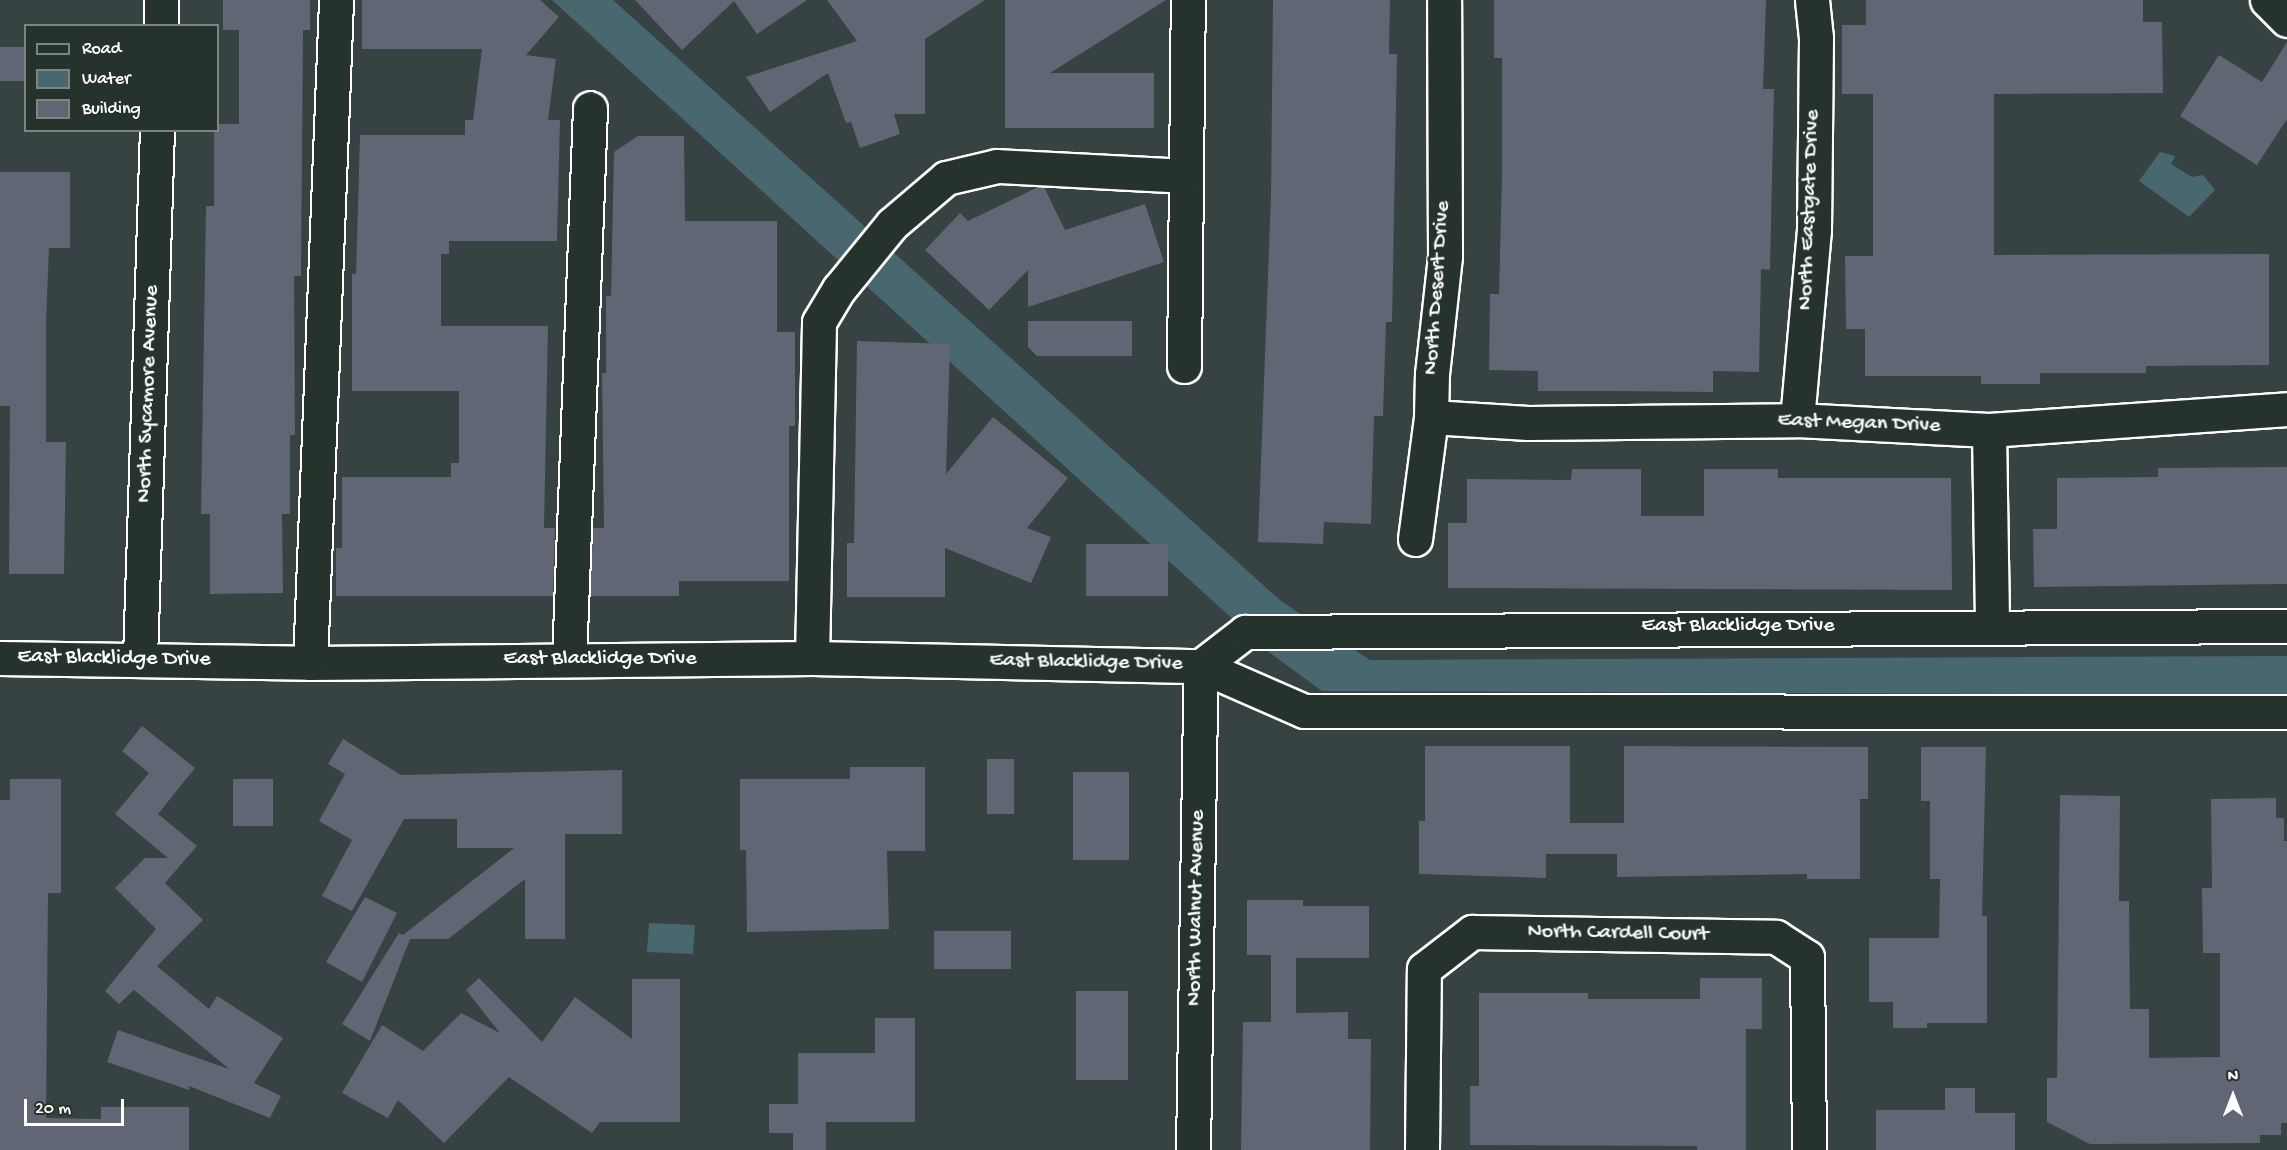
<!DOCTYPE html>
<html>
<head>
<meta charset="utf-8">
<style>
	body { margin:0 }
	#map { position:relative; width:2287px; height:1150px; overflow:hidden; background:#374242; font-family:"Gochi Hand",sans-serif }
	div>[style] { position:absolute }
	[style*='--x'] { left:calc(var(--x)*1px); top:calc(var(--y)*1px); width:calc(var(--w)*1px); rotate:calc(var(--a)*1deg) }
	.water>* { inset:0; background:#48676f }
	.building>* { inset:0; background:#606673 }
	.roads { filter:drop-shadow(2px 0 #fff) drop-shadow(-2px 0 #fff) drop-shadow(0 2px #fff) drop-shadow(0 -2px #fff) }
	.minor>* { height:33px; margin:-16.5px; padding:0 16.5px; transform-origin:16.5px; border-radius:16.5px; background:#26332d }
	span { translate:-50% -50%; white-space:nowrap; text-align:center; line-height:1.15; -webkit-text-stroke:6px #26332d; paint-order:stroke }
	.street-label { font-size:22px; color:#fff }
	.legend { position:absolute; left:24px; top:24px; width:195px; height:108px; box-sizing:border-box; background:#26332d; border:2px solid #7d8581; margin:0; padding:8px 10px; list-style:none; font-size:18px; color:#fff }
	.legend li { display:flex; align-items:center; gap:12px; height:30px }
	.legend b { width:30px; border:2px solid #7d8581 }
	.north { position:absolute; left:2203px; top:1066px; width:60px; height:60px; -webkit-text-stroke:4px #26332d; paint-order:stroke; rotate:0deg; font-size:16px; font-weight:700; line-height:24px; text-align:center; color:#fff }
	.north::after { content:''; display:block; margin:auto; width:21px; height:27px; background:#fff; clip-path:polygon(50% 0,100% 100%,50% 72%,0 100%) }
	.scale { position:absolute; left:24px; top:1099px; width:100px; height:27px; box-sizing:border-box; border:3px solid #fff; border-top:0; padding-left:8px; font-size:18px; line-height:21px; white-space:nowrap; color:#fff; -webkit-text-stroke:4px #26332d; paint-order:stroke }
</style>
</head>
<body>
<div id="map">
	<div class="water">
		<i style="clip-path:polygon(552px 0,613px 0,1281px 601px,1370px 660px,2287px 656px,2287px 695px,1322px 691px,1270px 653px)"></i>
		<i style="clip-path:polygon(2160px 152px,2175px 156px,2171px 164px,2192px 177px,2203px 175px,2215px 190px,2189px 217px,2139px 181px)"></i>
		<i style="clip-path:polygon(649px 923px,695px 925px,693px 954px,647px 952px)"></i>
	</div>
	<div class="building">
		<i style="clip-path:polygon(223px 0,310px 0,310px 30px,303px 30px,301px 276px,294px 276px,295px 435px,290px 435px,290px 514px,282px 514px,283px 593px,210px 594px,210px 514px,201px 514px,206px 206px,214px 206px,214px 130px,218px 130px,218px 124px,239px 124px,239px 30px,223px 30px)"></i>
		<i style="clip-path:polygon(362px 0,540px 0,559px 17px,526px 55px,556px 59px,548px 120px,560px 120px,557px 241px,449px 241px,449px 254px,441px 254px,441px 326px,548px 326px,544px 528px,555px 528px,553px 596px,336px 596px,336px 548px,342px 548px,342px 477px,451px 477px,451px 463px,459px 463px,459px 391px,352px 391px,352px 274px,356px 274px,360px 135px,465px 135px,465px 120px,473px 120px,482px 49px,362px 49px)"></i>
		<i style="clip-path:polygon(635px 0,807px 0,757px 34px,734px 1px,682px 50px)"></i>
		<i style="clip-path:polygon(827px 0,985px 0,925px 39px,925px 114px,894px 114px,900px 134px,860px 148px,851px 122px,846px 123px,828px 73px,770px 112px,746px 77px,857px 41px)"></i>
		<i style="clip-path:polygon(1005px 0,1166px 0,1050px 73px,1154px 73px,1154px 128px,1005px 128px)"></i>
		<i style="clip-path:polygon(1273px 0,1390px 0,1389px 54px,1397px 54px,1392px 322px,1386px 322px,1383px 416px,1374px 416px,1371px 524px,1324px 522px,1323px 544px,1258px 542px,1271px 195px)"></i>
		<i style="clip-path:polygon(1494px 0,1766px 0,1763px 89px,1774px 89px,1770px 270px,1761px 269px,1759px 372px,1713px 371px,1713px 392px,1617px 391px,1538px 391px,1538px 371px,1489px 370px,1490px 294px,1499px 294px,1502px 175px,1502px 58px,1494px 58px)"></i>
		<i style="clip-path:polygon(1866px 0,2143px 0,2143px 22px,2162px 22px,2163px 93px,1994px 94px,1994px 255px,2269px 254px,2269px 365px,2146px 366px,2146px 373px,2040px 373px,2040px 384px,1981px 384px,1981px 376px,1865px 376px,1865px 329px,1846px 329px,1845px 256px,1873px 256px,1873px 94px,1842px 94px,1842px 25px,1866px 25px)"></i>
		<i style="clip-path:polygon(2287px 42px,2287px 119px,2257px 165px,2180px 116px,2219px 55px,2262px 82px)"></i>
		<i style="clip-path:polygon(0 47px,26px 47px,26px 81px,0 81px)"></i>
		<i style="clip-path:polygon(638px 136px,684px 136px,685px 221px,777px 221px,777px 332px,795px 332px,795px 426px,789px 426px,789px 581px,679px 581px,679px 596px,590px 596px,593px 528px,604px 528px,602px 373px,606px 373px,606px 296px,611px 296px,614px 152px)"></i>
		<i style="clip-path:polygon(0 172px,70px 172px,70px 248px,49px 248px,46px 321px,46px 442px,66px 442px,64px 574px,9px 574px,10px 406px,0 406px)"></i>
		<i style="clip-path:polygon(1038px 187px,1044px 187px,1065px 230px,1145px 204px,1164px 262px,1028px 307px,1028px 270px,989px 310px,925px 250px,960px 213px,968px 221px)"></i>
		<i style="clip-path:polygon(1028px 321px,1132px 321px,1132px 356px,1037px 356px,1028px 347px)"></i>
		<i style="clip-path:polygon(857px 341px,950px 344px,946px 474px,993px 417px,1068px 478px,1027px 528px,1051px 537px,1031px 583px,945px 548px,945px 597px,847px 597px,847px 543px,854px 543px)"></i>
		<i style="clip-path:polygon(2287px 467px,2287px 584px,2034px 587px,2033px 529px,2057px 529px,2057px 478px,2158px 477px,2158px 468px)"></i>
		<i style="clip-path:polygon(1572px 469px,1641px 469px,1641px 516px,1704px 516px,1704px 469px,1778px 469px,1778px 478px,1951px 478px,1952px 590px,1448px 588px,1448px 523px,1467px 523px,1467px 479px,1571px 480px)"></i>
		<i style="clip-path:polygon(1086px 544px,1168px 544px,1168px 596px,1086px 596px)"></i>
		<i style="clip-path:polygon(142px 726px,195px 768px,158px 814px,197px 846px,165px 883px,203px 920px,157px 966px,209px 1009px,217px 996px,283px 1038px,254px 1083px,281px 1096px,270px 1118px,189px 1086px,189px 1090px,107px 1062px,118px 1030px,229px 1069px,134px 990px,119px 1004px,105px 991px,156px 929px,115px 888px,145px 858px,168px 858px,115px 814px,149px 773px,122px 751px)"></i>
		<i style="clip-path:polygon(343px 739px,401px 775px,622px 770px,622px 834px,565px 834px,565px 939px,525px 939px,525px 879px,448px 939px,410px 939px,370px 1041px,342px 1024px,399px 933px,403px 935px,514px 848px,457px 848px,457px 819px,404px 819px,352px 911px,322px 896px,352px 840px,319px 821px,345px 774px,328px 764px)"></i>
		<i style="clip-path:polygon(1425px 746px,1570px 746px,1570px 823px,1624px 823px,1624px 746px,1868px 747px,1868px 799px,1860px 799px,1860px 879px,1807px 879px,1807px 874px,1617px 877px,1617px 854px,1546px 854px,1546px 878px,1419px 874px,1419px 821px,1425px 821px)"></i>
		<i style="clip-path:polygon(1921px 747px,1986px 747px,1982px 916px,1987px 916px,1987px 1023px,1927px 1023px,1927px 1028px,1893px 1028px,1893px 1002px,1869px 1002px,1869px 938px,1939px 938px,1940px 879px,1930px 879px,1930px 801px,1921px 801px)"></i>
		<i style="clip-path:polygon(987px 759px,1014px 759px,1014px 814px,987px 814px)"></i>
		<i style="clip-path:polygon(850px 767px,925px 767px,925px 851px,887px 851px,889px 929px,747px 932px,746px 850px,740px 850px,740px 779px,850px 779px)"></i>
		<i style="clip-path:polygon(1073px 772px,1129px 772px,1129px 860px,1073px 860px)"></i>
		<i style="clip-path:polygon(10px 779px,61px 779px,61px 893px,48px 893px,46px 1118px,101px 1119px,101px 1107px,189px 1107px,189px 1150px,0 1150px,0 800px,10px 800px)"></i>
		<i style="clip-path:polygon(233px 779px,273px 779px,273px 826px,233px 826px)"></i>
		<i style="clip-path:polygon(2060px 795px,2120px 796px,2119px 901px,2129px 901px,2130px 1009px,2149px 1009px,2149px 1058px,2220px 1057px,2220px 953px,2203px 953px,2202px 888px,2212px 888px,2211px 799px,2276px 798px,2276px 818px,2284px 818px,2284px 841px,2287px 841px,2287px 1123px,2281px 1123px,2281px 1135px,2260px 1135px,2260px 1143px,2090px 1144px,2047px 1122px,2047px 1078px,2057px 1078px)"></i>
		<i style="clip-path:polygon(365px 897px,397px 913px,362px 982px,326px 962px)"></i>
		<i style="clip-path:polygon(1247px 900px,1303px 900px,1303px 906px,1369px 906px,1369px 958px,1296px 958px,1296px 1013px,1348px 1012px,1348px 1039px,1371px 1039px,1370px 1150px,1241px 1150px,1243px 1022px,1271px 1022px,1271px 955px,1247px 955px)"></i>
		<i style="clip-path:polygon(934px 931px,1011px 931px,1011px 969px,934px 969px)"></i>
		<i style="clip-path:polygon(479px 978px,542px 1042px,575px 997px,632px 1039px,632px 979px,680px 979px,680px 1122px,600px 1122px,592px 1133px,509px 1077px,444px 1143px,398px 1100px,388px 1118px,342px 1093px,382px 1025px,423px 1051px,461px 1013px,500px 1033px,466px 990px)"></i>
		<i style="clip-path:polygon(1700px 978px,1762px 978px,1762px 1029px,1746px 1029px,1746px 1150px,1697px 1150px,1697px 1146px,1470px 1145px,1470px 1086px,1479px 1086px,1479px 993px,1588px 993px,1588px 999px,1700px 999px)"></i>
		<i style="clip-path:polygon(1076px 991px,1128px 991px,1128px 1080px,1076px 1080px)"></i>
		<i style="clip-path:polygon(875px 1018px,915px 1018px,915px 1122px,826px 1122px,826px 1150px,793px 1150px,793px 1133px,769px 1133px,769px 1104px,798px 1104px,798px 1053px,875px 1053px)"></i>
		<i style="clip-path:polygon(1945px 1088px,1975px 1088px,1975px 1113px,2015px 1113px,2015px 1150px,1876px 1150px,1876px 1110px,1945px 1110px)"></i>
	</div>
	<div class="roads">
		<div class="minor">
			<i style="--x:2267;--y:0;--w:28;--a:45"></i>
			<i style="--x:161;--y:26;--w:26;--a:-90"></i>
			<i style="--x:1184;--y:366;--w:366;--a:-89.4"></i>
			<i style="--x:1431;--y:417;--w:97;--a:3.5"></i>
			<i style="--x:1528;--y:423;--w:269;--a:-0.6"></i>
			<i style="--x:1797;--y:420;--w:192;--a:3"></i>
			<i style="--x:1989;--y:430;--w:299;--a:-4"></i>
			<i style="--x:1797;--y:420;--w:191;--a:-84.9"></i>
			<i style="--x:1814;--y:230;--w:192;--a:-89.4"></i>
			<i style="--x:1816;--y:38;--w:38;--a:-96"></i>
			<i style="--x:1989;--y:430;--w:196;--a:89.1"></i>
			<i style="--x:1415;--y:539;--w:123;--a:-82.5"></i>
			<i style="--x:1431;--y:417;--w:43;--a:-88.7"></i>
			<i style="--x:1432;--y:374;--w:119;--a:-83.7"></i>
			<i style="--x:1445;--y:256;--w:256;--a:-90.2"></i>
			<i style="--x:0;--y:658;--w:310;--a:0.9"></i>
			<i style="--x:310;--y:663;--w:502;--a:-0.57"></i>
			<i style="--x:812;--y:658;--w:389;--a:1.2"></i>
			<i style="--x:1201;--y:666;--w:112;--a:23.6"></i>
			<i style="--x:1304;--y:711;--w:983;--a:0.06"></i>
			<i style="--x:140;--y:658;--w:528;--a:-88.16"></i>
			<i style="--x:812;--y:658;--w:336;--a:-88.8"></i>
			<i style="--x:819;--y:322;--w:39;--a:-59"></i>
			<i style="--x:839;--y:289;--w:84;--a:-50.8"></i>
			<i style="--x:892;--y:224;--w:71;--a:-40.4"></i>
			<i style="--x:946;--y:178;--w:52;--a:-13.2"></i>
			<i style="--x:997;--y:166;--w:188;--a:3"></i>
			<i style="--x:569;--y:660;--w:552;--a:-87.82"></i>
			<i style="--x:310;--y:663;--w:664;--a:-87.75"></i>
			<i style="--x:1201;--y:666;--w:56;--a:-37.7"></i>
			<i style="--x:1245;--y:632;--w:1042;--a:-0.33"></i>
			<i style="--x:1193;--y:1150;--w:484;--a:-89.1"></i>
			<i style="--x:1422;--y:1150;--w:181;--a:-89.4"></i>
			<i style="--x:1424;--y:969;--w:61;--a:-37.6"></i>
			<i style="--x:1472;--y:932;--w:304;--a:0.9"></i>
			<i style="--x:1776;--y:937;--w:37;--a:33"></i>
			<i style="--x:1807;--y:957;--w:193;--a:89.4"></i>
		</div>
	</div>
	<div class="street-label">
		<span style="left:1810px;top:210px;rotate:-88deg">North Eastgate Drive</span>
		<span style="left:1438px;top:288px;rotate:-86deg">North Desert Drive</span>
		<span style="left:149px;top:394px;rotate:-88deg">North Sycamore Avenue</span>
		<span style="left:1859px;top:424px;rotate:2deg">East Megan Drive</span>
		<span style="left:1738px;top:627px">East Blacklidge Drive</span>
		<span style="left:114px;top:659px;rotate:1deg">East Blacklidge Drive</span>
		<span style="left:600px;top:660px">East Blacklidge Drive</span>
		<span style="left:1086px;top:663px;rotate:1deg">East Blacklidge Drive</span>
		<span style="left:1197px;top:908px;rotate:-89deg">North Walnut Avenue</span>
		<span style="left:1618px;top:934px;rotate:1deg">North Cardell Court</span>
	</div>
	<ul class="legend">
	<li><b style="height:8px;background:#26332d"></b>Road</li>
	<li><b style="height:16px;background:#48676f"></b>Water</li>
	<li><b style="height:16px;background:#606673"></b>Building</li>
	</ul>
	<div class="north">N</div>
	<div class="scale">20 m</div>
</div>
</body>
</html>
